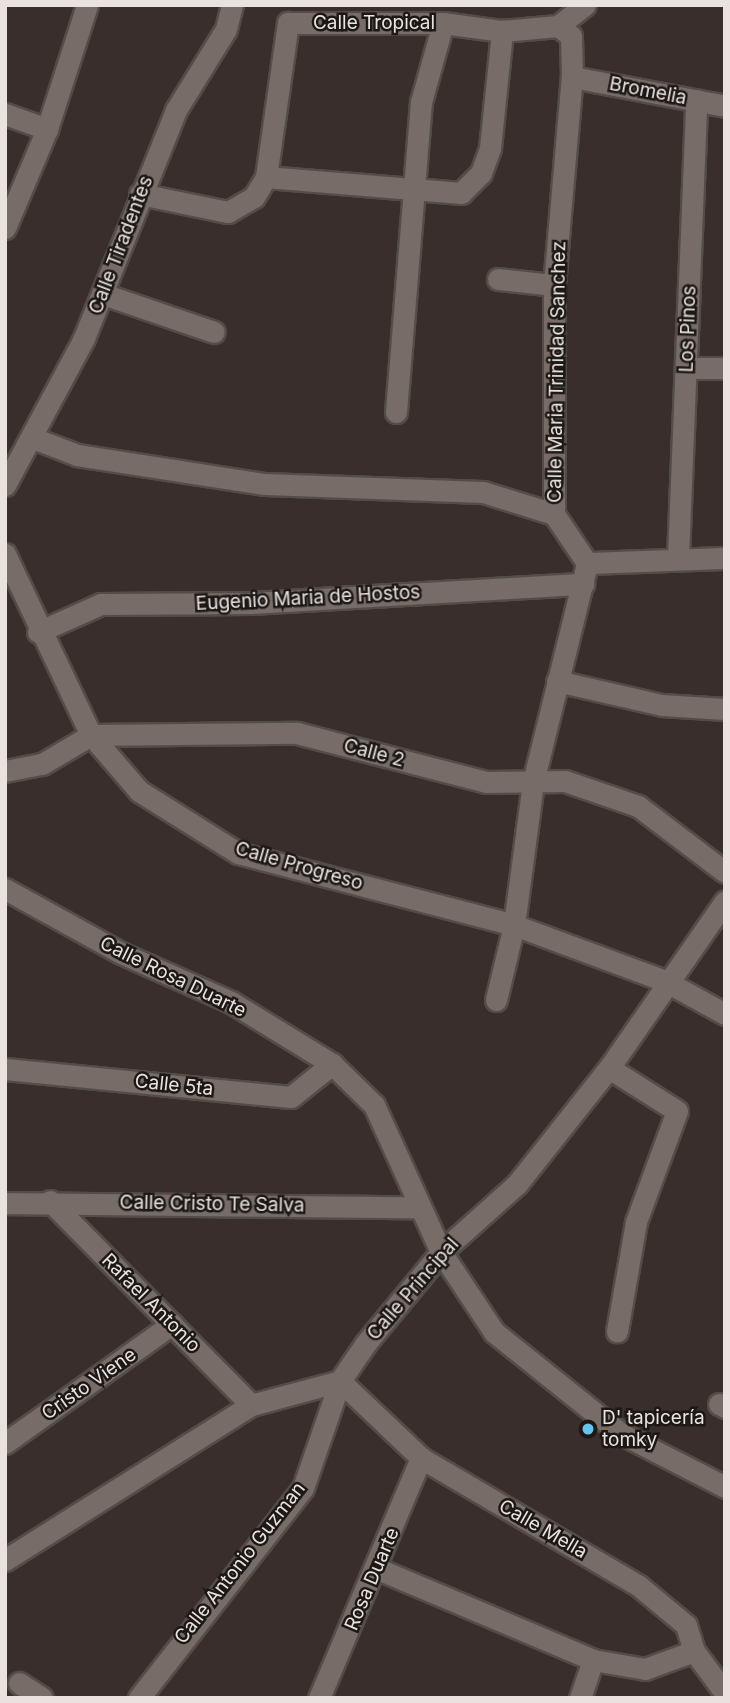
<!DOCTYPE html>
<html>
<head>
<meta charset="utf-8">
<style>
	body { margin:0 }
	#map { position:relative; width:730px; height:1703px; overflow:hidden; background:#392e2b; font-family:Inter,sans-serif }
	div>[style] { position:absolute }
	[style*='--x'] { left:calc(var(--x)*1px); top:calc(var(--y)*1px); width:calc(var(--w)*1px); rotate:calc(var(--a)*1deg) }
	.roads { filter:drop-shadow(2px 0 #544c48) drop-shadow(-2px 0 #544c48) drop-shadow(0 2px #544c48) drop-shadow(0 -2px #544c48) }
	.minor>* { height:21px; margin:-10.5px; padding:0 10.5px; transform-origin:10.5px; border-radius:10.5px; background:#776c67 }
	.dots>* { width:19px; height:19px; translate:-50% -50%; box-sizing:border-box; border:4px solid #1c1816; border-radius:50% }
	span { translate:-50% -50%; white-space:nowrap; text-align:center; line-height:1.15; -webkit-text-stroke:5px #1c1816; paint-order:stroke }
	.street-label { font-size:19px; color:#e9e2df }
	.poi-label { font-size:19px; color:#e9e2df }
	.left { translate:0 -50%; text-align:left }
	.frame { position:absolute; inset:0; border:7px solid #e9e2df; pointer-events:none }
</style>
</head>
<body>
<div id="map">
	<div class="roads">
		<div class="minor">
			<i style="--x:572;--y:77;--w:156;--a:10.7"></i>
			<i style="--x:5;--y:114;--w:45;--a:19.7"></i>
			<i style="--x:266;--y:177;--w:196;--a:4.7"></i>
			<i style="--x:461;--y:193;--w:28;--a:-45"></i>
			<i style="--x:481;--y:173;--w:27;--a:-70"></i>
			<i style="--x:490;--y:148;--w:118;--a:-84.1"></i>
			<i style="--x:140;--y:194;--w:90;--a:11.6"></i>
			<i style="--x:228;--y:212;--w:30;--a:-30"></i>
			<i style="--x:254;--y:197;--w:23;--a:-59"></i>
			<i style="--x:266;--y:177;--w:156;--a:-81.9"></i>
			<i style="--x:288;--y:23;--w:155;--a:0"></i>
			<i style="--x:443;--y:23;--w:60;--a:7.7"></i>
			<i style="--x:502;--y:31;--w:56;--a:-5.1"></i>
			<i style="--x:558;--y:26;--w:34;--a:-38"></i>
			<i style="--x:5;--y:228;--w:108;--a:-67"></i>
			<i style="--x:47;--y:129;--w:130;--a:-72.1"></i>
			<i style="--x:498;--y:279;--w:56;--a:6.1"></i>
			<i style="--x:103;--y:294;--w:117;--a:18.9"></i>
			<i style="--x:687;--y:368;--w:38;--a:0"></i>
			<i style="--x:396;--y:412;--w:311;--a:-85.4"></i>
			<i style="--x:421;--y:102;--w:82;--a:-74.4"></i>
			<i style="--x:33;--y:438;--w:47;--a:21.1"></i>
			<i style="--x:77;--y:455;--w:190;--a:8.8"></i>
			<i style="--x:265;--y:484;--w:218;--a:2.1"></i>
			<i style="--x:483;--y:492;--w:74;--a:17.2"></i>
			<i style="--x:5;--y:485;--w:167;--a:-61.7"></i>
			<i style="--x:84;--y:338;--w:246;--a:-68"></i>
			<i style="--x:176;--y:110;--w:95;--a:-58.3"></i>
			<i style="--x:226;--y:29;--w:25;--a:-76"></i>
			<i style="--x:5;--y:554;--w:200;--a:64.6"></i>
			<i style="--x:91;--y:735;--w:74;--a:49.4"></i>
			<i style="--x:139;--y:791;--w:117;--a:32.1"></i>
			<i style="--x:238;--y:853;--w:285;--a:14.6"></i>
			<i style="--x:514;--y:925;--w:161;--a:20.3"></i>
			<i style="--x:665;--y:981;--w:68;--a:28.8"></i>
			<i style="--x:678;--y:557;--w:457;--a:-87.7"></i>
			<i style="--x:587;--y:563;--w:138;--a:-2.1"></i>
			<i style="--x:38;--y:632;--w:69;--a:-24"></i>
			<i style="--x:101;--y:604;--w:150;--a:-0.4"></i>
			<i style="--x:251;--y:603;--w:333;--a:-3.3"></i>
			<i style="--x:557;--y:681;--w:108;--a:12.9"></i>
			<i style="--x:662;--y:705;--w:63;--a:3.6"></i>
			<i style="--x:5;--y:771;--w:38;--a:-11"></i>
			<i style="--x:42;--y:764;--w:57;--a:-30.6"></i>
			<i style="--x:91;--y:735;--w:206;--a:-0.6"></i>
			<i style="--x:297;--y:733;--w:195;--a:14.5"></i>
			<i style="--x:486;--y:782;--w:79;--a:-0.7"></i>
			<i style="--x:565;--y:781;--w:77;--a:18.9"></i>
			<i style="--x:638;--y:806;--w:109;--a:37.2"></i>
			<i style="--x:5;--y:889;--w:132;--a:28.9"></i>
			<i style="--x:121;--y:953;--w:120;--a:24"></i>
			<i style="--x:231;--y:1002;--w:119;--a:31.5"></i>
			<i style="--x:332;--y:1064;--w:59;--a:44.3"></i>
			<i style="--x:374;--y:1105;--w:162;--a:65.5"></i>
			<i style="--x:441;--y:1252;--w:96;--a:56.5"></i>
			<i style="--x:494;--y:1332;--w:161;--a:38.7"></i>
			<i style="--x:620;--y:1433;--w:118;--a:27.2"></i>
			<i style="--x:496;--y:1000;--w:77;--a:-76.5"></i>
			<i style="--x:514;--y:925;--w:144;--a:-82.4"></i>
			<i style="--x:533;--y:782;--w:226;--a:-76.1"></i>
			<i style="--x:587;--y:563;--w:59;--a:-124"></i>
			<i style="--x:554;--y:514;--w:229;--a:-90"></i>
			<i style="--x:554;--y:285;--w:209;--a:-85.1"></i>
			<i style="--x:572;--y:77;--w:41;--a:-91.4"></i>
			<i style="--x:571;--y:36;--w:16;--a:-142"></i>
			<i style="--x:609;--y:1068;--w:80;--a:32.3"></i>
			<i style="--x:677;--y:1111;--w:118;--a:110.3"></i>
			<i style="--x:636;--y:1222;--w:111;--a:99.9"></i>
			<i style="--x:5;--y:1069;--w:287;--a:5.6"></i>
			<i style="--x:291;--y:1097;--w:53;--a:-38.8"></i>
			<i style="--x:50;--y:1201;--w:286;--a:45.4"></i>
			<i style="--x:5;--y:1203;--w:414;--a:0.6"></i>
			<i style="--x:340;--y:1381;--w:112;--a:43.5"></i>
			<i style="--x:421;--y:1458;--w:253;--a:30.4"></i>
			<i style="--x:639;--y:1586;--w:61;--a:39.7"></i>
			<i style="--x:686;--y:1625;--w:27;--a:73"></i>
			<i style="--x:694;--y:1651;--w:52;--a:53.6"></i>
			<i style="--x:719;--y:1404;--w:7;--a:27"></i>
			<i style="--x:5;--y:1443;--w:205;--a:-35.5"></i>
			<i style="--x:5;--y:1560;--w:291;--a:-32.2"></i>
			<i style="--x:251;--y:1405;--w:92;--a:-15.1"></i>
			<i style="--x:378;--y:1569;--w:233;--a:22.9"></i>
			<i style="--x:593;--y:1660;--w:53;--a:9.8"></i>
			<i style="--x:645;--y:1669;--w:52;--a:-20.2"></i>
			<i style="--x:19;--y:1683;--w:27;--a:33"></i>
			<i style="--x:139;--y:1698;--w:266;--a:-52"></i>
			<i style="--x:303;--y:1488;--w:113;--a:-70.9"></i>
			<i style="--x:340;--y:1381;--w:46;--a:-55.6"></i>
			<i style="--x:366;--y:1343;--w:118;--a:-50.5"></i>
			<i style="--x:441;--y:1252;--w:102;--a:-41.8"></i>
			<i style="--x:517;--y:1184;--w:148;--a:-51.6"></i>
			<i style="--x:609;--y:1068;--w:203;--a:-55.2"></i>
			<i style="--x:319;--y:1698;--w:261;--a:-67"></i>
			<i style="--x:580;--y:1698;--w:40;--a:-71.1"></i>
		</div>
	</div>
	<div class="dots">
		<i style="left:588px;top:1429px;background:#66c4ef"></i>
	</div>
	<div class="street-label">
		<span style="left:374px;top:23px">Calle Tropical</span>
		<span style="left:648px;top:91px;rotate:11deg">Bromelia</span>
		<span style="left:121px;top:245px;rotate:-69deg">Calle Tiradentes</span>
		<span style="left:688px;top:329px;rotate:-88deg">Los Pinos</span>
		<span style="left:557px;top:372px;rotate:-89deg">Calle Maria Trinidad Sanchez</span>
		<span style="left:308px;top:598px;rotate:-3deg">Eugenio Maria de Hostos</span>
		<span style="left:374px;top:753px;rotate:15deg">Calle 2</span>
		<span style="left:299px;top:866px;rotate:16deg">Calle Progreso</span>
		<span style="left:173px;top:977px;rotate:26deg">Calle Rosa Duarte</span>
		<span style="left:174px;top:1085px;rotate:6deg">Calle 5ta</span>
		<span style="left:212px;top:1204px;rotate:1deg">Calle Cristo Te Salva</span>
		<span style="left:413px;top:1289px;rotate:-49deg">Calle Principal</span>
		<span style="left:151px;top:1303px;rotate:45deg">Rafael Antonio</span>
		<span style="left:89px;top:1384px;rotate:-35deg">Cristo Viene</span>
		<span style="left:543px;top:1529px;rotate:30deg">Calle Mella</span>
		<span style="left:240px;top:1563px;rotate:-52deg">Calle Antonio Guzman</span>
		<span style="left:372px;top:1579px;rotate:-67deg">Rosa Duarte</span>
	</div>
	<div class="poi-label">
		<span class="left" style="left:602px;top:1429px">D' tapicería<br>tomky</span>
	</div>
	<div class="frame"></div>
</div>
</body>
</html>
